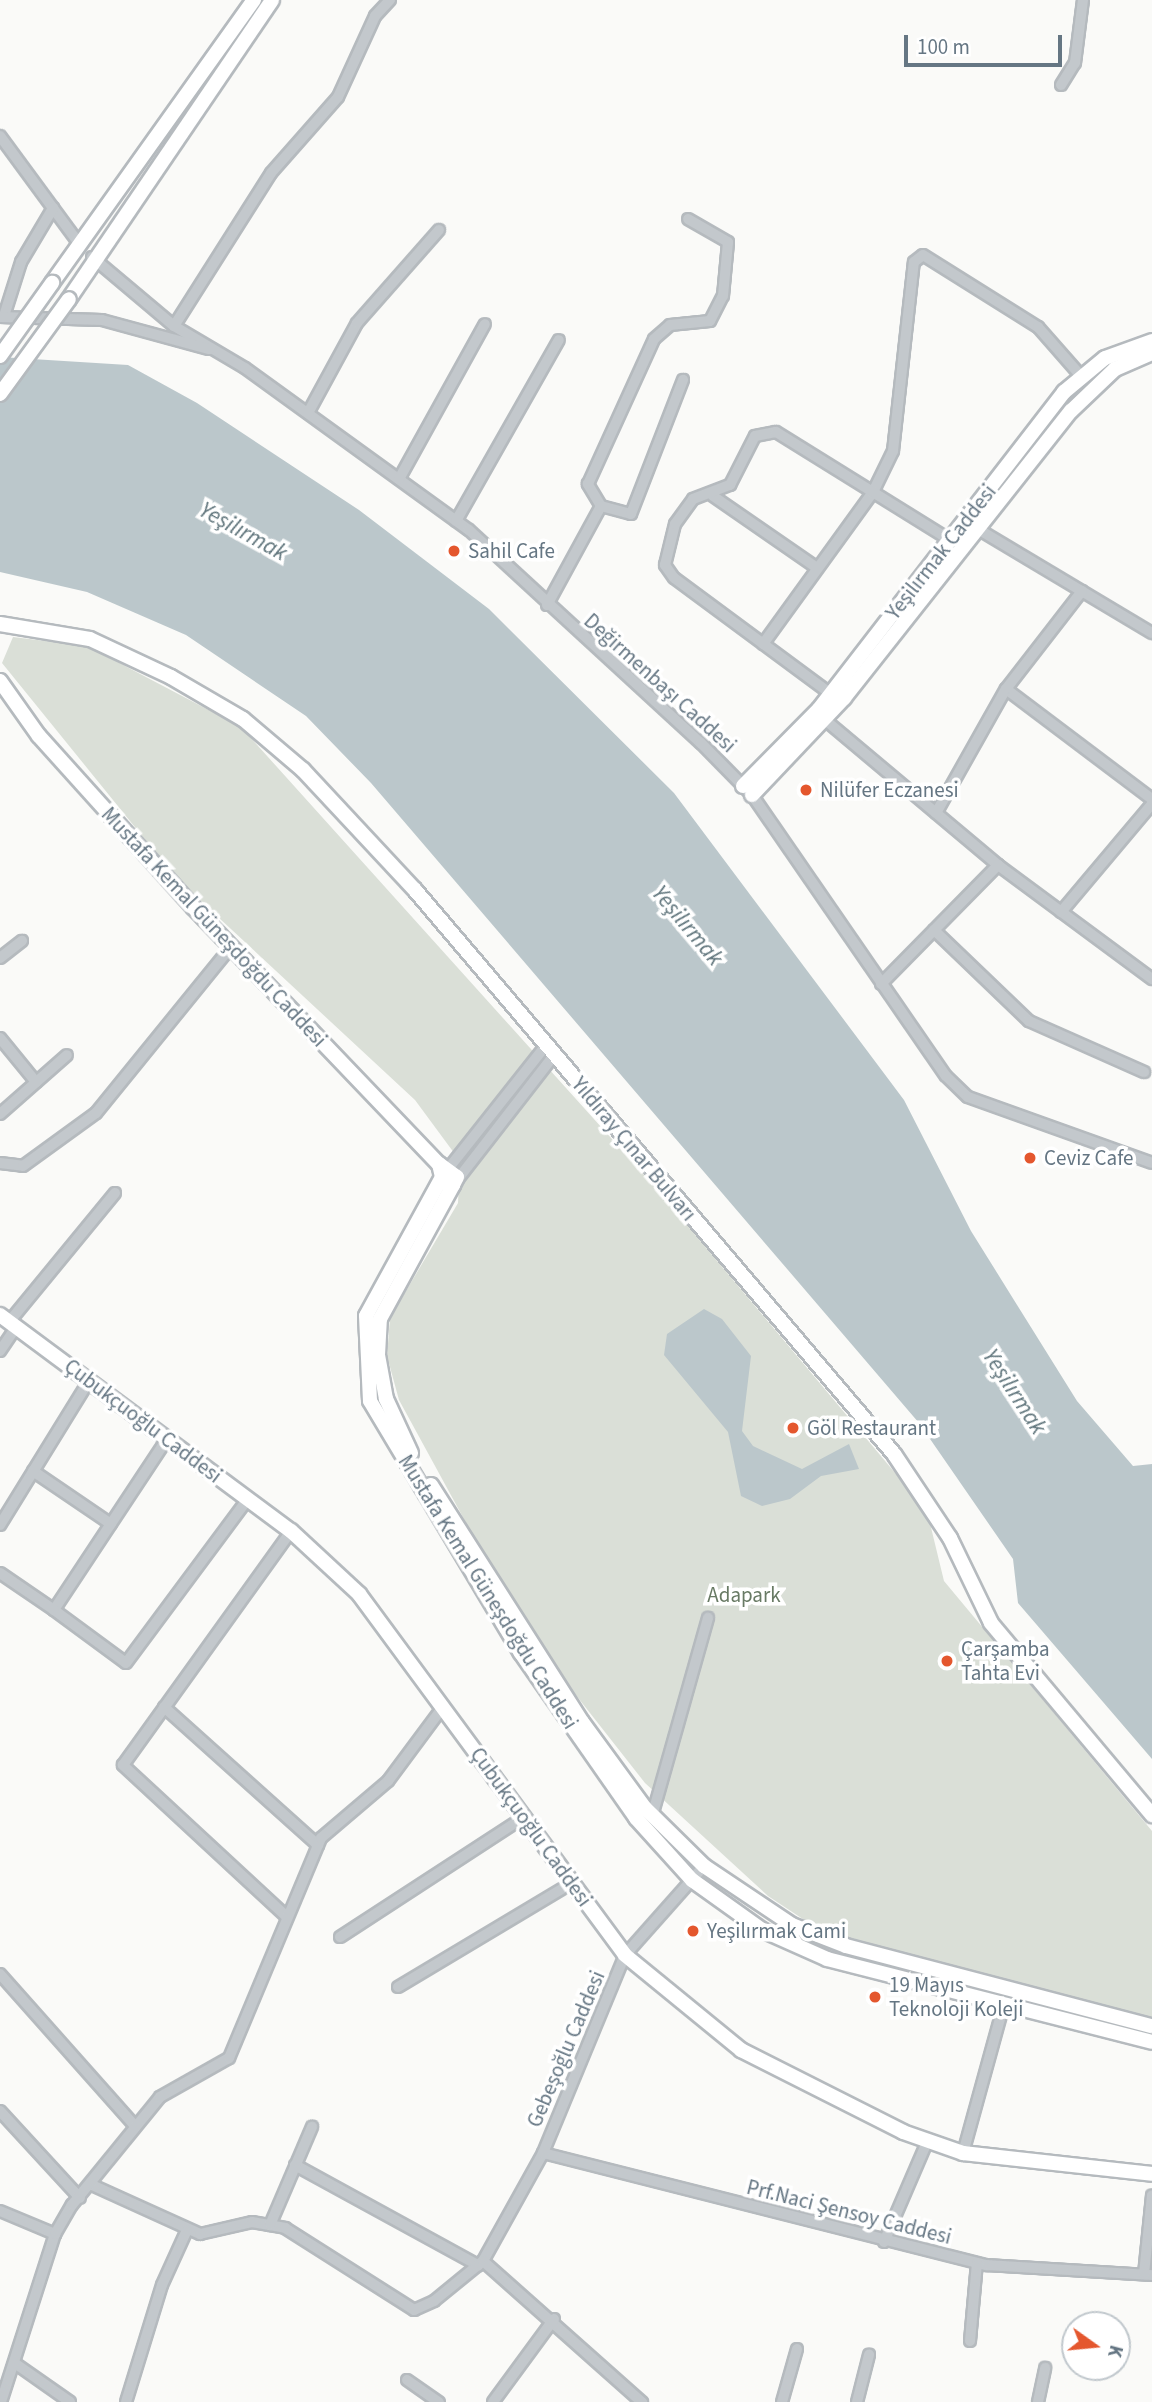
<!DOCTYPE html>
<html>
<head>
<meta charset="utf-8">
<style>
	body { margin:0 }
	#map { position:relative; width:1152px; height:2402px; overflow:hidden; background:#fafaf8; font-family:"Source Sans 3",sans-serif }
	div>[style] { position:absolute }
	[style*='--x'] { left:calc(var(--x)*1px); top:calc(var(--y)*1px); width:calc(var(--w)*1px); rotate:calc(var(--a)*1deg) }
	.green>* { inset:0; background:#dadfd7 }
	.water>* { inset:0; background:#bbc7cb }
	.roads { filter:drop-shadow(2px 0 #b5babe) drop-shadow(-2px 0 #b5babe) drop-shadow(0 2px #b5babe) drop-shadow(0 -2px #b5babe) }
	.minor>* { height:10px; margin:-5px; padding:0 5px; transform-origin:5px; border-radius:5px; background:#c3c8cc }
	.major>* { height:14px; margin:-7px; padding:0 7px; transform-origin:7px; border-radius:7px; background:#fff }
	.bridges { filter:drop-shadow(2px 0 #b5babe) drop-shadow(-2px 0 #b5babe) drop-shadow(0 2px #b5babe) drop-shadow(0 -2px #b5babe) }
	.major-bridge>* { height:14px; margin:-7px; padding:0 7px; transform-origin:7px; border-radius:7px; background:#fff }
	.dots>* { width:19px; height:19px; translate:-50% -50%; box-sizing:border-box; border:4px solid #fff; border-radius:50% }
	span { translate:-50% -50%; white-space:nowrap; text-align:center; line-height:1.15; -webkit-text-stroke:7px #fff; paint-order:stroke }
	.poi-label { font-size:21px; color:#657683 }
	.left { translate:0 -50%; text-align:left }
	.street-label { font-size:21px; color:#657683 }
	.park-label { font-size:21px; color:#687a64 }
	.water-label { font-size:23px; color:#60757c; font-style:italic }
	.north { position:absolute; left:1061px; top:2311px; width:70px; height:70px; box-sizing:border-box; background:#fff; border:2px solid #c1c8cd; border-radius:50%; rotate:105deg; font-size:19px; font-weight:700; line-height:28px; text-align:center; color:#657683 }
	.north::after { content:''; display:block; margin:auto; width:24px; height:32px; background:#e4572e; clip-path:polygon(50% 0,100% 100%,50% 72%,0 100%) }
	.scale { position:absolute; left:904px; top:35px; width:158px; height:32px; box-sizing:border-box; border:4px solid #657683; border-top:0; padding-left:9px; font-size:21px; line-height:24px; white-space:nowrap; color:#657683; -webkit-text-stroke:5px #fff; paint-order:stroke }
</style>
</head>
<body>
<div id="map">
	<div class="green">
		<i style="clip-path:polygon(13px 637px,87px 646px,241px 727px,656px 1188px,927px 1511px,944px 1581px,1152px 1831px,1152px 2020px,818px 1929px,768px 1896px,645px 1783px,524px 1629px,399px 1400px,387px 1356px,390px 1318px,458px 1203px,460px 1161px,415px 1100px,177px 879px,2px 663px)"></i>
	</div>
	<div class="water">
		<i style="clip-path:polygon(0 357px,128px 365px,197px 403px,359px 510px,489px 609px,674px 793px,904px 1100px,971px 1231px,1077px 1401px,1133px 1466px,1152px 1464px,1152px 1759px,1018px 1603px,1013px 1559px,919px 1423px,371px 783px,306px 716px,186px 635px,87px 592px,0 572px)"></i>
		<i style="clip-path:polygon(704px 1309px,722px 1319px,751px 1356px,742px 1431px,753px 1446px,802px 1469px,849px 1444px,859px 1469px,821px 1476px,790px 1499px,762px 1506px,741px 1496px,728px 1432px,664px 1355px,667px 1334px)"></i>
	</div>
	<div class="roads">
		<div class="minor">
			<i style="--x:1061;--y:85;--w:26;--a:-58"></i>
			<i style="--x:1075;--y:63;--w:64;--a:-82.8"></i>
			<i style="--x:0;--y:136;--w:135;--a:53.7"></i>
			<i style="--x:92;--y:257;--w:107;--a:40.1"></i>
			<i style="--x:174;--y:326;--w:82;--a:30.6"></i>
			<i style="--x:245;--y:368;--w:276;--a:35.9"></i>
			<i style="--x:469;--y:530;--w:315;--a:42.6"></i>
			<i style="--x:701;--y:743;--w:73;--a:45.6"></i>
			<i style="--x:752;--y:795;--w:341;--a:55.4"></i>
			<i style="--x:946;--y:1076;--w:30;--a:44"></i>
			<i style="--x:968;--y:1097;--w:195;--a:19.7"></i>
			<i style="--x:4;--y:316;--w:57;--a:-72.5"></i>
			<i style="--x:21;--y:262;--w:63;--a:-59.3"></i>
			<i style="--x:0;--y:317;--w:102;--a:1.7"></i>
			<i style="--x:102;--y:320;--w:111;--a:15.2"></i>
			<i style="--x:174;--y:326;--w:181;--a:-57.6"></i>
			<i style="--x:271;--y:173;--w:101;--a:-48.6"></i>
			<i style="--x:338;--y:97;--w:89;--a:-65.4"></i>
			<i style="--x:375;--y:16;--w:22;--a:-47"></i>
			<i style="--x:308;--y:413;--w:102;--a:-61.4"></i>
			<i style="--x:357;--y:323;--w:124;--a:-48.6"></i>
			<i style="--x:399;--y:479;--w:177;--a:-61"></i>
			<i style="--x:713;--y:496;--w:126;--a:34.7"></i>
			<i style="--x:601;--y:506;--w:26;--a:-121"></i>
			<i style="--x:588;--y:484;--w:159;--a:-65.5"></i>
			<i style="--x:654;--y:339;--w:21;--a:-41"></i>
			<i style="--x:670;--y:325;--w:40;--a:-5.7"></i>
			<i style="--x:710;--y:321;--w:28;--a:-63"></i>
			<i style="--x:723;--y:296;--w:54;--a:-84.7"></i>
			<i style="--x:728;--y:242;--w:46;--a:-150.1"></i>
			<i style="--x:456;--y:521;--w:208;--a:-60.4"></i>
			<i style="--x:978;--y:529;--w:203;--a:30.9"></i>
			<i style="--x:547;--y:605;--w:113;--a:-61.4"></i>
			<i style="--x:601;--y:506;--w:31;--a:15"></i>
			<i style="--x:631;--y:514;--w:144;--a:-68.8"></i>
			<i style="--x:763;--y:644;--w:188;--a:-54.1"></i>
			<i style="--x:873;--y:492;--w:46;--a:-64"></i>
			<i style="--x:893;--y:451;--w:190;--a:-83.7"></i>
			<i style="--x:914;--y:262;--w:11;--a:-38"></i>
			<i style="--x:923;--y:255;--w:136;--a:32.1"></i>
			<i style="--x:1038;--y:327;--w:67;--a:48.7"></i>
			<i style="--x:1006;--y:689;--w:183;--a:37"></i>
			<i style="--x:831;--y:694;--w:195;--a:-143.5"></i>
			<i style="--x:674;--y:578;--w:16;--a:-125"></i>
			<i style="--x:665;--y:565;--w:42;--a:-76.3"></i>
			<i style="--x:675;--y:524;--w:31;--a:-54"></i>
			<i style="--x:693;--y:499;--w:40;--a:-21"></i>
			<i style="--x:730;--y:485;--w:55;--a:-63"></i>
			<i style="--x:755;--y:436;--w:21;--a:-11"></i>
			<i style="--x:776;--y:432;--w:205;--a:31.8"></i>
			<i style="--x:824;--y:719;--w:227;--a:40"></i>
			<i style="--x:998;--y:865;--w:192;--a:36.5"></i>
			<i style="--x:936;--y:813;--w:142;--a:-60.6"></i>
			<i style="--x:1006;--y:689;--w:124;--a:-52.2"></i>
			<i style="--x:1061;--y:912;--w:141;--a:-49.9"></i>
			<i style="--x:934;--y:930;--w:132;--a:43.8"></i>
			<i style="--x:1029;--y:1021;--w:126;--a:23.9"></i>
			<i style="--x:0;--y:958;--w:28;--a:-38"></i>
			<i style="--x:881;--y:984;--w:167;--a:-45.5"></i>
			<i style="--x:0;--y:1038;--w:57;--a:50.7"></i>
			<i style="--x:0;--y:1114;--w:89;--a:-41.4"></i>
			<i style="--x:0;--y:1163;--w:23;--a:7"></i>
			<i style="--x:23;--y:1166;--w:90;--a:-36"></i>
			<i style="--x:96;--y:1113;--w:213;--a:-50.9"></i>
			<i style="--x:448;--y:1169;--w:159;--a:-51.6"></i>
			<i style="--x:458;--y:1179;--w:158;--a:-52.2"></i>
			<i style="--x:9;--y:1322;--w:167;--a:-50.6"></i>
			<i style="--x:0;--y:1351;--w:29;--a:-56"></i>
			<i style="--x:167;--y:1439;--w:205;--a:123.5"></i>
			<i style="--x:54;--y:1610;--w:89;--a:36.4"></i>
			<i style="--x:126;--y:1663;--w:204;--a:-53.4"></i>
			<i style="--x:33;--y:1471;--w:94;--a:34.2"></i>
			<i style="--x:0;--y:1525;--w:169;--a:-58.3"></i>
			<i style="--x:0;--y:1573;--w:65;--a:34.4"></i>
			<i style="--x:164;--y:1707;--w:207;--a:41.9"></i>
			<i style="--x:652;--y:1816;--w:206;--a:-74.2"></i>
			<i style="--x:287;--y:1917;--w:224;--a:-137.2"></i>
			<i style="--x:123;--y:1765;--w:288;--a:-54.3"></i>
			<i style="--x:340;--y:1937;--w:220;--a:-33.1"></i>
			<i style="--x:0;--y:1974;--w:202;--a:48.4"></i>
			<i style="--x:398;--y:1987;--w:203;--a:-30.9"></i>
			<i style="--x:0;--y:2111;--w:118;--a:47.4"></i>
			<i style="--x:543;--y:2153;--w:458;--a:14.2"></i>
			<i style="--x:987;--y:2265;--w:165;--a:3.5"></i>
			<i style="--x:963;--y:2153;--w:155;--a:-74.6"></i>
			<i style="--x:295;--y:2165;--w:209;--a:28.7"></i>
			<i style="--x:92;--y:2185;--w:119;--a:24.4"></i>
			<i style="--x:200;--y:2234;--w:53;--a:-13"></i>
			<i style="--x:252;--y:2222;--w:34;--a:10"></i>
			<i style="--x:285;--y:2228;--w:153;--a:32.4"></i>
			<i style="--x:414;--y:2310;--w:22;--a:-24"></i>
			<i style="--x:434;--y:2301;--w:63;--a:-39.2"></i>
			<i style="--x:483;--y:2261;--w:124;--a:-60.9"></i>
			<i style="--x:543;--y:2153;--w:214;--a:-67.5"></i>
			<i style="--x:625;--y:1955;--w:119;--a:-48.4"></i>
			<i style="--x:0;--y:2211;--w:60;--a:22.7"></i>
			<i style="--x:270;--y:2225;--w:107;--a:-66.8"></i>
			<i style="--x:884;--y:2242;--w:109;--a:-66.7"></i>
			<i style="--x:483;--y:2261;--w:213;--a:41.6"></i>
			<i style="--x:1144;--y:2274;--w:79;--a:-84.2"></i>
			<i style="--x:970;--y:2341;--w:78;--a:-84.9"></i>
			<i style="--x:16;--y:2364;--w:66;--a:35.1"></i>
			<i style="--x:407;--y:2380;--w:39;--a:35"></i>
			<i style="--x:1;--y:2402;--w:176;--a:-72.2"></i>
			<i style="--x:55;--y:2234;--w:34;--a:-60"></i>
			<i style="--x:72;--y:2205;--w:139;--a:-50.8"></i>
			<i style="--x:160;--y:2097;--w:79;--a:-29.5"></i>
			<i style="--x:229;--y:2058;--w:238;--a:-67.3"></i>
			<i style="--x:321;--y:1838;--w:88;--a:-40.4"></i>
			<i style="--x:388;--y:1781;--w:92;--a:-53.4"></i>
			<i style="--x:126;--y:2402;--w:122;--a:-72.9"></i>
			<i style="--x:162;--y:2285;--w:60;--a:-65.6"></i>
			<i style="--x:493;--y:2402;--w:103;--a:-53.7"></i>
			<i style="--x:782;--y:2402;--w:55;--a:-74.2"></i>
			<i style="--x:857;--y:2402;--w:49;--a:-75.7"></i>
			<i style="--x:1038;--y:2402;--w:35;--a:-78"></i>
		</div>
		<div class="major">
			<i style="--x:52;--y:283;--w:348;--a:-54.5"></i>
			<i style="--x:69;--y:299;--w:361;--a:-55.8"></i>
			<i style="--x:0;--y:624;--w:91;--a:9.5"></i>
			<i style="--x:90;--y:639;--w:89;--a:25.1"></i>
			<i style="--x:171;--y:677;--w:83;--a:30.3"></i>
			<i style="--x:243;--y:719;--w:79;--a:40.4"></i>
			<i style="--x:303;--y:770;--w:164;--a:47"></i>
			<i style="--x:415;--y:890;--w:740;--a:49.66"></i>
			<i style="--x:894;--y:1454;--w:101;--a:56.3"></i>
			<i style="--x:950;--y:1538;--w:94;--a:64.2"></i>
			<i style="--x:991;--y:1623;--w:251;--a:50"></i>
			<i style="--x:0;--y:681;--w:67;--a:54.7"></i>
			<i style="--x:39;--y:736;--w:230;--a:48"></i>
			<i style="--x:193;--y:907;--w:356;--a:46.3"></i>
			<i style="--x:439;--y:1164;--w:13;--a:77"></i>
			<i style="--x:442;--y:1177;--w:158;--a:118.7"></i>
			<i style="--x:366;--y:1316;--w:85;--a:87.3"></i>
			<i style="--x:370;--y:1401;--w:294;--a:59.1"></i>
			<i style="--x:521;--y:1653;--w:201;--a:55.1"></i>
			<i style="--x:636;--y:1818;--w:84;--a:47.9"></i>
			<i style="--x:692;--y:1880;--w:86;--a:35.5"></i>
			<i style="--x:762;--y:1930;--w:71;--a:24"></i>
			<i style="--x:827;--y:1959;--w:335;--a:14.3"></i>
			<i style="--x:743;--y:786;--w:108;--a:-45.4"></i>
			<i style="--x:819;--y:709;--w:401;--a:-52.3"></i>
			<i style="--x:1064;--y:392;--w:53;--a:-39.7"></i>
			<i style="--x:1105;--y:358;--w:50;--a:-19.9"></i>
			<i style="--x:752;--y:795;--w:134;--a:-46.5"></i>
			<i style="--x:844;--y:698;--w:366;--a:-51.7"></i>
			<i style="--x:1071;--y:411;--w:61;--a:-43.7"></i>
			<i style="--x:1115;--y:369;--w:40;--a:-23.4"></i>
			<i style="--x:439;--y:1164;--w:22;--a:36"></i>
			<i style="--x:457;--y:1177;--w:9;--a:117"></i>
			<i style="--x:453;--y:1185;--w:7;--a:-164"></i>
			<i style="--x:0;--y:1315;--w:362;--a:36.6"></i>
			<i style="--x:291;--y:1531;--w:93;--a:42.8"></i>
			<i style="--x:359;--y:1594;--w:448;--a:53.6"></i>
			<i style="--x:625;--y:1955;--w:150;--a:39.3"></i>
			<i style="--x:741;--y:2050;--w:182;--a:26.8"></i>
			<i style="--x:903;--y:2132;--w:64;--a:19.3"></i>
			<i style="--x:963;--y:2153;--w:190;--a:6.3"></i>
			<i style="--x:411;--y:1453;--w:60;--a:-114.8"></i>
			<i style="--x:386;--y:1399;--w:45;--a:-100.3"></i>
			<i style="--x:378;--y:1355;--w:36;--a:-87"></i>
			<i style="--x:380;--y:1319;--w:153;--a:-61.4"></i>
			<i style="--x:431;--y:1485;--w:281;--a:57.5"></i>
			<i style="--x:582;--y:1722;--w:107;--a:53.8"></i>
			<i style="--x:645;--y:1808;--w:83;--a:44.5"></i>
			<i style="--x:704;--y:1866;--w:106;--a:33.8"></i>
			<i style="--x:792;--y:1925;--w:58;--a:21.3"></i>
			<i style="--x:846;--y:1946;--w:316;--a:14.7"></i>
		</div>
	</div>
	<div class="bridges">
		<div class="major-bridge">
			<i style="--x:0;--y:356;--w:90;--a:-54.5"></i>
			<i style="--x:0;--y:394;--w:117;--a:-54"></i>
		</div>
	</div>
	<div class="dots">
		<i style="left:454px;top:551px;background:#e4572e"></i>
		<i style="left:806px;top:790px;background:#e4572e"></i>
		<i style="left:1030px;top:1158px;background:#e4572e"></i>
		<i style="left:793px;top:1428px;background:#e4572e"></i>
		<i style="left:947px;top:1661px;background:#e4572e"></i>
		<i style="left:693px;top:1931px;background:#e4572e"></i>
		<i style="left:875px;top:1997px;background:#e4572e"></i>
	</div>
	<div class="poi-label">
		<span class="left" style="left:468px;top:551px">Sahil Cafe</span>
		<span class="left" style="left:820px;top:790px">Nilüfer Eczanesi</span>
		<span class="left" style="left:1044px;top:1158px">Ceviz Cafe</span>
		<span class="left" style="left:807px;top:1428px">Göl Restaurant</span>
		<span class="left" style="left:961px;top:1661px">Çarşamba<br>Tahta Evi</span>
		<span class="left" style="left:707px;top:1931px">Yeşilırmak Cami</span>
		<span class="left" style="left:889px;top:1997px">19 Mayıs<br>Teknoloji Koleji</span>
	</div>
	<div class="street-label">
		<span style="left:941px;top:552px;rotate:-52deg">Yeşilırmak Caddesi</span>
		<span style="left:660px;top:683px;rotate:42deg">Değirmenbaşı Caddesi</span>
		<span style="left:214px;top:927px;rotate:47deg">Mustafa Kemal Güneşdoğdu Caddesi</span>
		<span style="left:634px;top:1149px;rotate:50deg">Yıldıray Çınar Bulvarı</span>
		<span style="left:143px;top:1421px;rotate:37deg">Çubukçuoğlu Caddesi</span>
		<span style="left:488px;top:1592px;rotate:58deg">Mustafa Kemal Güneşdoğdu Caddesi</span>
		<span style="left:531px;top:1827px;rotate:54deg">Çubukçuoğlu Caddesi</span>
		<span style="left:566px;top:2049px;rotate:-67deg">Gebeşoğlu Caddesi</span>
		<span style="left:849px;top:2212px;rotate:14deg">Prf.Naci Şensoy Caddesi</span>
	</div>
	<div class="park-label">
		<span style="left:744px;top:1595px">Adapark</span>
	</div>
	<div class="water-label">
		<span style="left:243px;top:532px;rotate:29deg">Yeşilırmak</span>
		<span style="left:687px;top:926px;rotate:50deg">Yeşilırmak</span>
		<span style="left:1014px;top:1392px;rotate:57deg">Yeşilırmak</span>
	</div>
	<div class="north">K</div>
	<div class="scale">100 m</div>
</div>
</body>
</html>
